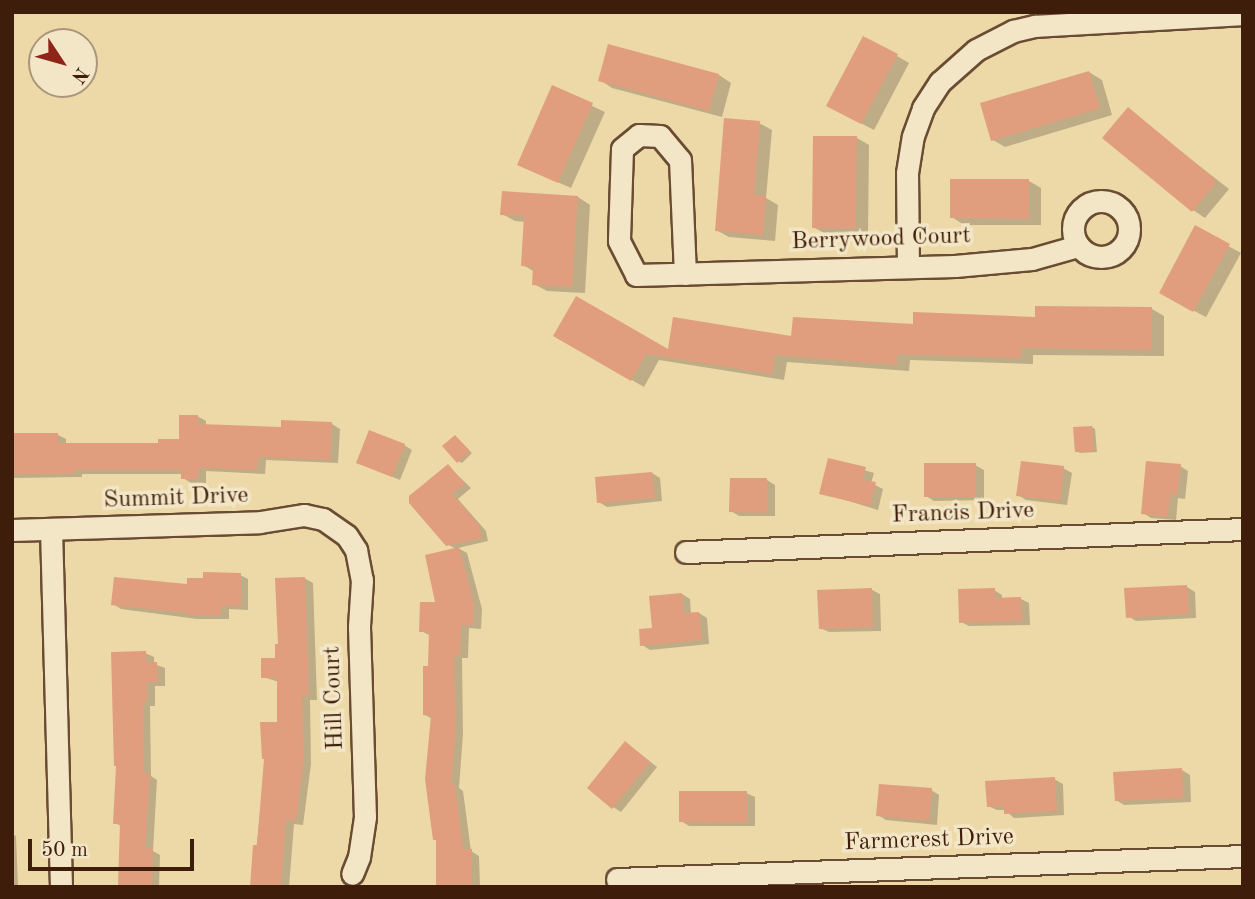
<!DOCTYPE html>
<html>
<head>
<meta charset="utf-8">
<style>
	body { margin:0 }
	#map { position:relative; width:1255px; height:899px; overflow:hidden; background:#edd8a7; font-family:"Old Standard TT",serif }
	div>[style] { position:absolute }
	[style*='--x'] { left:calc(var(--x)*1px); top:calc(var(--y)*1px); width:calc(var(--w)*1px); rotate:calc(var(--a)*1deg) }
	.shadow>* { inset:0; background:#0003 }
	.building>* { inset:0; background:#e09e7e }
	.roads { filter:drop-shadow(2px 0 #6a4c32) drop-shadow(-2px 0 #6a4c32) drop-shadow(0 2px #6a4c32) drop-shadow(0 -2px #6a4c32) }
	.minor>* { height:21px; margin:-10.5px; padding:0 10.5px; transform-origin:10.5px; border-radius:10.5px; background:#f3e6c6 }
	.minor>.ring { margin:-10.5px; padding:0; box-sizing:content-box; background:none; border:21px solid #f3e6c6; border-radius:50% }
	span { translate:-50% -50%; white-space:nowrap; text-align:center; line-height:1.15; -webkit-text-stroke:7px #f3e6c6; paint-order:stroke }
	.street-label { font-size:24px; color:#3e1d0b }
	.frame { position:absolute; inset:0; border:14px solid #3e1d0b; pointer-events:none }
	.north { position:absolute; left:28px; top:28px; width:70px; height:70px; box-sizing:border-box; background:#f3e6c6; border:2px solid #ab967b; border-radius:50%; rotate:126deg; font-size:19px; font-weight:700; line-height:28px; text-align:center; color:#3e1d0b }
	.north::after { content:''; display:block; margin:auto; width:24px; height:32px; background:#8f2418; clip-path:polygon(50% 0,100% 100%,50% 72%,0 100%) }
	.scale { position:absolute; left:28px; top:839px; width:166px; height:32px; box-sizing:border-box; border:4px solid #3e1d0b; border-top:0; padding-left:9px; font-size:21px; line-height:24px; white-space:nowrap; color:#3e1d0b; -webkit-text-stroke:5px #f3e6c6; paint-order:stroke }
</style>
</head>
<body>
<div id="map">
	<div class="shadow">
		<i style="clip-path:polygon(897px 56px,909px 63px,874px 130px,841px 113px)"></i>
		<i style="clip-path:polygon(1089px 72px,1102px 80px,1112px 115px,1005px 147px,993px 140px)"></i>
		<i style="clip-path:polygon(719px 75px,731px 83px,722px 117px,612px 88px,600px 80px)"></i>
		<i style="clip-path:polygon(553px 88px,605px 112px,571px 188px,532px 171px)"></i>
		<i style="clip-path:polygon(1128px 110px,1229px 189px,1205px 218px,1193px 210px)"></i>
		<i style="clip-path:polygon(759px 123px,772px 130px,766px 198px,778px 205px,775px 241px,729px 237px,716px 230px)"></i>
		<i style="clip-path:polygon(857px 138px,869px 145px,868px 235px,826px 234px,813px 227px)"></i>
		<i style="clip-path:polygon(1029px 181px,1041px 188px,1041px 225px,964px 225px,952px 217px)"></i>
		<i style="clip-path:polygon(578px 197px,590px 205px,585px 293px,547px 291px,534px 284px,535px 272px,523px 265px,526px 222px,515px 221px,502px 214px)"></i>
		<i style="clip-path:polygon(1195px 228px,1241px 253px,1206px 317px,1173px 300px)"></i>
		<i style="clip-path:polygon(1152px 309px,1164px 316px,1164px 356px,1033px 355px,1033px 364px,910px 360px,909px 371px,787px 362px,784px 380px,659px 360px,644px 387px,556px 336px,669px 351px,915px 326px)"></i>
		<i style="clip-path:polygon(197px 416px,206px 421px,206px 426px,283px 429px,332px 424px,340px 429px,338px 463px,266px 460px,265px 474px,206px 471px,206px 483px,191px 483px,183px 478px,183px 474px,82px 474px,82px 477px,12px 478px,12px 433px,58px 435px,66px 439px,66px 445px,160px 445px,181px 441px)"></i>
		<i style="clip-path:polygon(1092px 427px,1095px 429px,1097px 452px,1080px 453px,1076px 451px)"></i>
		<i style="clip-path:polygon(455px 437px,472px 453px,462px 463px,458px 461px)"></i>
		<i style="clip-path:polygon(404px 445px,412px 450px,400px 480px,366px 466px)"></i>
		<i style="clip-path:polygon(829px 460px,874px 473px,871px 483px,883px 489px,878px 510px,822px 493px)"></i>
		<i style="clip-path:polygon(975px 465px,984px 470px,984px 500px,934px 501px,926px 496px)"></i>
		<i style="clip-path:polygon(448px 466px,471px 488px,458px 499px,486px 531px,488px 541px,458px 548px,467px 553px,482px 609px,481px 629px,469px 628px,468px 658px,462px 658px,463px 734px,459px 788px,463px 791px,471px 851px,479px 856px,480px 887px,438px 887px,432px 719px,424px 714px,431px 636px,421px 631px,437px 604px,456px 549px,447px 544px)"></i>
		<i style="clip-path:polygon(1180px 466px,1188px 471px,1185px 499px,1178px 498px,1176px 520px,1151px 518px,1143px 513px)"></i>
		<i style="clip-path:polygon(1063px 468px,1072px 473px,1067px 505px,1026px 500px,1018px 495px)"></i>
		<i style="clip-path:polygon(652px 473px,660px 478px,662px 501px,607px 507px,599px 502px)"></i>
		<i style="clip-path:polygon(731px 480px,767px 480px,775px 485px,775px 516px,739px 516px,731px 511px)"></i>
		<i style="clip-path:polygon(240px 575px,248px 579px,248px 610px,229px 609px,229px 619px,197px 619px,121px 609px,113px 604px)"></i>
		<i style="clip-path:polygon(304px 578px,313px 583px,317px 700px,310px 700px,311px 764px,303px 825px,294px 824px,289px 887px,252px 887px,266px 760px,279px 724px,279px 682px,263px 677px,276px 660px)"></i>
		<i style="clip-path:polygon(1187px 587px,1195px 592px,1196px 618px,1136px 621px,1128px 616px)"></i>
		<i style="clip-path:polygon(872px 590px,880px 594px,881px 631px,829px 632px,820px 628px)"></i>
		<i style="clip-path:polygon(994px 590px,1002px 595px,1002px 599px,1021px 599px,1029px 603px,1030px 625px,969px 626px,961px 622px)"></i>
		<i style="clip-path:polygon(682px 594px,690px 599px,691px 614px,699px 613px,707px 618px,709px 644px,650px 650px,642px 645px)"></i>
		<i style="clip-path:polygon(145px 653px,154px 657px,154px 664px,165px 668px,165px 686px,155px 686px,155px 706px,150px 706px,151px 776px,157px 780px,153px 851px,160px 855px,159px 887px,120px 887px,121px 826px,115px 823px)"></i>
		<i style="clip-path:polygon(633px 748px,657px 767px,621px 812px,613px 807px)"></i>
		<i style="clip-path:polygon(1182px 770px,1190px 775px,1191px 802px,1124px 805px,1116px 800px)"></i>
		<i style="clip-path:polygon(1054px 779px,1063px 784px,1064px 815px,1014px 818px,1005px 810px,997px 810px,988px 806px)"></i>
		<i style="clip-path:polygon(931px 790px,939px 795px,937px 825px,886px 820px,878px 815px)"></i>
		<i style="clip-path:polygon(746px 793px,755px 797px,755px 826px,689px 826px,681px 821px)"></i>
		<i style="clip-path:polygon(12px 834px,16px 836px,18px 887px,12px 887px)"></i>
	</div>
	<div class="building">
		<i style="clip-path:polygon(863px 36px,898px 54px,861px 124px,826px 106px)"></i>
		<i style="clip-path:polygon(608px 44px,719px 74px,709px 111px,598px 81px)"></i>
		<i style="clip-path:polygon(1089px 71px,1100px 108px,991px 141px,980px 103px)"></i>
		<i style="clip-path:polygon(552px 85px,593px 103px,558px 183px,517px 165px)"></i>
		<i style="clip-path:polygon(1128px 107px,1217px 181px,1192px 212px,1102px 138px)"></i>
		<i style="clip-path:polygon(724px 118px,760px 121px,754px 195px,766px 196px,763px 235px,715px 231px)"></i>
		<i style="clip-path:polygon(813px 136px,857px 136px,856px 229px,812px 228px)"></i>
		<i style="clip-path:polygon(950px 179px,1029px 179px,1029px 219px,950px 218px)"></i>
		<i style="clip-path:polygon(502px 191px,578px 196px,572px 287px,532px 285px,533px 267px,521px 266px,524px 216px,500px 215px)"></i>
		<i style="clip-path:polygon(1195px 225px,1230px 244px,1193px 312px,1159px 293px)"></i>
		<i style="clip-path:polygon(576px 296px,668px 349px,673px 317px,791px 336px,793px 317px,913px 324px,913px 312px,1035px 317px,1035px 306px,1152px 307px,1152px 350px,1021px 348px,1021px 358px,897px 354px,897px 365px,775px 355px,772px 374px,646px 354px,631px 381px,553px 336px)"></i>
		<i style="clip-path:polygon(179px 415px,198px 415px,198px 424px,281px 427px,281px 420px,332px 422px,330px 460px,258px 457px,257px 470px,198px 468px,198px 479px,181px 479px,181px 470px,74px 470px,74px 474px,12px 474px,12px 433px,58px 433px,58px 443px,158px 443px,158px 439px,179px 439px)"></i>
		<i style="clip-path:polygon(1092px 426px,1094px 451px,1075px 452px,1073px 427px)"></i>
		<i style="clip-path:polygon(369px 430px,405px 444px,392px 477px,356px 463px)"></i>
		<i style="clip-path:polygon(455px 435px,470px 451px,457px 463px,442px 446px)"></i>
		<i style="clip-path:polygon(828px 458px,866px 467px,863px 480px,876px 482px,870px 506px,819px 494px)"></i>
		<i style="clip-path:polygon(1021px 461px,1064px 466px,1060px 501px,1016px 496px)"></i>
		<i style="clip-path:polygon(1146px 461px,1181px 464px,1177px 495px,1170px 494px,1168px 517px,1141px 514px)"></i>
		<i style="clip-path:polygon(924px 463px,976px 463px,976px 497px,924px 497px)"></i>
		<i style="clip-path:polygon(448px 464px,465px 484px,452px 494px,479px 525px,482px 538px,446px 546px,409px 503px,409px 496px)"></i>
		<i style="clip-path:polygon(652px 472px,655px 498px,597px 503px,595px 477px)"></i>
		<i style="clip-path:polygon(730px 478px,767px 478px,767px 513px,729px 512px)"></i>
		<i style="clip-path:polygon(459px 547px,474px 603px,473px 625px,461px 625px,460px 655px,454px 655px,456px 728px,451px 785px,455px 784px,463px 849px,472px 849px,472px 887px,436px 887px,436px 840px,433px 840px,425px 779px,431px 716px,423px 715px,423px 666px,428px 666px,429px 632px,419px 632px,420px 602px,435px 602px,425px 555px)"></i>
		<i style="clip-path:polygon(203px 572px,241px 573px,241px 606px,221px 606px,221px 616px,187px 615px,187px 613px,111px 605px,114px 577px,187px 584px,187px 578px,203px 578px)"></i>
		<i style="clip-path:polygon(305px 577px,309px 696px,302px 696px,304px 758px,296px 821px,286px 820px,281px 887px,250px 887px,253px 845px,257px 845px,264px 759px,262px 759px,260px 722px,277px 722px,277px 678px,261px 678px,261px 658px,275px 658px,275px 644px,278px 644px,275px 578px)"></i>
		<i style="clip-path:polygon(1187px 585px,1189px 614px,1126px 618px,1124px 588px)"></i>
		<i style="clip-path:polygon(872px 588px,873px 627px,819px 629px,817px 590px)"></i>
		<i style="clip-path:polygon(995px 588px,995px 598px,1021px 597px,1022px 621px,959px 623px,958px 589px)"></i>
		<i style="clip-path:polygon(682px 593px,684px 613px,699px 612px,702px 640px,640px 646px,639px 629px,652px 628px,649px 596px)"></i>
		<i style="clip-path:polygon(146px 651px,146px 662px,157px 662px,158px 682px,147px 682px,147px 702px,143px 702px,144px 773px,150px 773px,145px 848px,153px 849px,152px 887px,118px 886px,120px 824px,113px 824px,116px 766px,114px 766px,111px 652px)"></i>
		<i style="clip-path:polygon(625px 741px,650px 762px,612px 809px,587px 788px)"></i>
		<i style="clip-path:polygon(1182px 768px,1183px 798px,1115px 801px,1113px 772px)"></i>
		<i style="clip-path:polygon(1055px 777px,1057px 811px,1004px 814px,1004px 806px,987px 807px,985px 781px)"></i>
		<i style="clip-path:polygon(879px 784px,932px 788px,929px 821px,876px 816px)"></i>
		<i style="clip-path:polygon(679px 791px,747px 791px,747px 823px,679px 822px)"></i>
	</div>
	<div class="roads">
		<div class="minor">
			<i class="ring" style="left:1073px;top:201px;width:35px;height:35px"></i>
			<i style="--x:908;--y:266;--w:93;--a:-90.6"></i>
			<i style="--x:907;--y:173;--w:37;--a:-81"></i>
			<i style="--x:913;--y:136;--w:30;--a:-70"></i>
			<i style="--x:923;--y:108;--w:31;--a:-57"></i>
			<i style="--x:940;--y:82;--w:48;--a:-41.6"></i>
			<i style="--x:976;--y:50;--w:42;--a:-27.2"></i>
			<i style="--x:1013;--y:31;--w:23;--a:-13"></i>
			<i style="--x:1035;--y:26;--w:208;--a:-3.3"></i>
			<i style="--x:685;--y:274;--w:114;--a:-92.5"></i>
			<i style="--x:680;--y:160;--w:31;--a:-130"></i>
			<i style="--x:660;--y:136;--w:21;--a:-177"></i>
			<i style="--x:639;--y:135;--w:22;--a:141"></i>
			<i style="--x:622;--y:149;--w:92;--a:91.9"></i>
			<i style="--x:619;--y:241;--w:38;--a:63"></i>
			<i style="--x:636;--y:275;--w:319;--a:-1.6"></i>
			<i style="--x:955;--y:266;--w:77;--a:-5.2"></i>
			<i style="--x:1032;--y:259;--w:48;--a:-15.8"></i>
			<i style="--x:51;--y:529;--w:358;--a:88.4"></i>
			<i style="--x:12;--y:530;--w:248;--a:-1.8"></i>
			<i style="--x:260;--y:522;--w:45;--a:-9"></i>
			<i style="--x:304;--y:515;--w:19;--a:12"></i>
			<i style="--x:323;--y:519;--w:29;--a:35"></i>
			<i style="--x:347;--y:536;--w:17;--a:57"></i>
			<i style="--x:356;--y:550;--w:31;--a:79"></i>
			<i style="--x:362;--y:580;--w:47;--a:93.7"></i>
			<i style="--x:359;--y:627;--w:190;--a:88.2"></i>
			<i style="--x:365;--y:817;--w:40;--a:98.5"></i>
			<i style="--x:359;--y:857;--w:18;--a:112"></i>
			<i style="--x:686;--y:552;--w:557;--a:-2.36"></i>
			<i style="--x:617;--y:879;--w:626;--a:-2.1"></i>
		</div>
	</div>
	<div class="street-label">
		<span style="left:881px;top:240px;rotate:-2deg">Berrywood Court</span>
		<span style="left:176px;top:499px;rotate:-2deg">Summit Drive</span>
		<span style="left:963px;top:514px;rotate:-2deg">Francis Drive</span>
		<span style="left:335px;top:698px;rotate:-92deg">Hill Court</span>
		<span style="left:929px;top:841px;rotate:-2deg">Farmcrest Drive</span>
	</div>
	<div class="frame"></div>
	<div class="north">N</div>
	<div class="scale">50 m</div>
</div>
</body>
</html>
